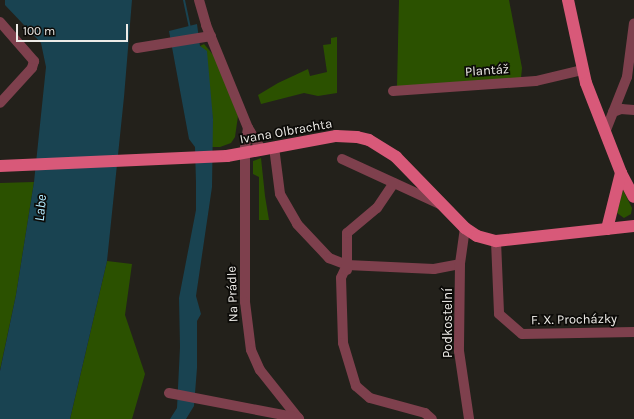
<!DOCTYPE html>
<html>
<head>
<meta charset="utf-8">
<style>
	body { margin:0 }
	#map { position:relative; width:634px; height:419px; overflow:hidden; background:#23211b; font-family:Karla,sans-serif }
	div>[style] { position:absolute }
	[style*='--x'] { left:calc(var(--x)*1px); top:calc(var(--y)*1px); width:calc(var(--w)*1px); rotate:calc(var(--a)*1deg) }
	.green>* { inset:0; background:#2b5100 }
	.water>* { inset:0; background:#194351 }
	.stream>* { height:2px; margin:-1px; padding:0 1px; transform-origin:1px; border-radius:1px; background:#194351 }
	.minor>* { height:10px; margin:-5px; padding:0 5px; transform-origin:5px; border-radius:5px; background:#7e404d }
	.major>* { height:12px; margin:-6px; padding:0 6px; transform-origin:6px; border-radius:6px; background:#d85979 }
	span { translate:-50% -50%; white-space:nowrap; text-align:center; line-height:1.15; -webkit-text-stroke:3.5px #0c0b08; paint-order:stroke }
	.street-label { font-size:13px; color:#edebe7 }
	.water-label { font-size:14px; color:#b1e9fe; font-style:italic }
	.scale { position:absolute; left:16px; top:24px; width:112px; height:18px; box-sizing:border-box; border:2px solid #edebe7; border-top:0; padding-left:5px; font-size:12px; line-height:14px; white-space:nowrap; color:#edebe7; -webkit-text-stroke:3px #0c0b08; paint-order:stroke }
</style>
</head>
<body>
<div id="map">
	<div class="green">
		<i style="clip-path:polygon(399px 0,509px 0,522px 68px,521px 78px,397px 87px)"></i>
		<i style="clip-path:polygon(337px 37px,337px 93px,318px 96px,304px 93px,261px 104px,258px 95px,278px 83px,308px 69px,310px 76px,327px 72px,323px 45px,331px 44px,331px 38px)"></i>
		<i style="clip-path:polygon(204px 44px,215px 57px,238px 116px,235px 137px,231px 143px,220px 147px,210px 147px,213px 119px,200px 46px)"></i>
		<i style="clip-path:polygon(261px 158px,265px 196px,269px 220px,259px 220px,259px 177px,253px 174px,253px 161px)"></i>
		<i style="clip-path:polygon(34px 182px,16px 295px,0 370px,0 183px)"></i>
		<i style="clip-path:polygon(623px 190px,632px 208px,631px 214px,624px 218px,617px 213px)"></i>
		<i style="clip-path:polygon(107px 261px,132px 264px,125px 315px,145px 374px,132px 419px,70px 419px)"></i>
	</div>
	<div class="water">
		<i style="clip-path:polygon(5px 0,132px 0,124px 97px,107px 261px,70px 419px,0 419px,0 371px,16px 295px,34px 182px,46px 67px,41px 43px,5px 5px)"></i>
		<i style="clip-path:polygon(197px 24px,200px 46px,207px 51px,213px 119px,212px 187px,196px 296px,201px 314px,197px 321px,197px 368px,194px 406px,186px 419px,170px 419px,177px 408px,180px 347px,179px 298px,196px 210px,196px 183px,195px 147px,189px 139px,169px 31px)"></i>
	</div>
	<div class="stream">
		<i style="--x:184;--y:0;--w:29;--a:78"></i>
	</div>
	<div class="minor">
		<i style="--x:199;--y:0;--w:26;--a:74"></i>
		<i style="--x:206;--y:25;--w:111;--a:67.8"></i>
		<i style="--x:248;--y:128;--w:26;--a:58"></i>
		<i style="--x:0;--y:22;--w:52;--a:48.9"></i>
		<i style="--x:34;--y:61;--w:7;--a:106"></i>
		<i style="--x:32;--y:68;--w:47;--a:132.4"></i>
		<i style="--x:137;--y:48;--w:75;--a:-9.2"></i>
		<i style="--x:393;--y:91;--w:143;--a:-4"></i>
		<i style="--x:536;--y:81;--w:47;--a:-13.4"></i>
		<i style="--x:613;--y:112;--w:9;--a:-21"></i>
		<i style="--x:621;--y:109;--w:13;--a:4"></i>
		<i style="--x:248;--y:128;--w:20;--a:99"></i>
		<i style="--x:245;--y:148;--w:154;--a:90"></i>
		<i style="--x:245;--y:302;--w:48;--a:82.9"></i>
		<i style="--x:251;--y:350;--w:22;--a:66"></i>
		<i style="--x:260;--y:370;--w:63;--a:51.5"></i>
		<i style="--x:606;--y:130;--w:57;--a:-68.4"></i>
		<i style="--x:627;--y:77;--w:54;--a:-82.6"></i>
		<i style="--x:274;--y:147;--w:47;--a:82.7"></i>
		<i style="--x:280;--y:194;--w:34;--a:60"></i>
		<i style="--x:297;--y:224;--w:47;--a:46.7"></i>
		<i style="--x:329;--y:258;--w:19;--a:21"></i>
		<i style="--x:347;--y:265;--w:87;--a:2.6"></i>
		<i style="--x:434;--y:269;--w:26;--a:-11"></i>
		<i style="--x:342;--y:159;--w:108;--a:24.7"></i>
		<i style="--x:465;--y:228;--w:36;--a:98"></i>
		<i style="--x:460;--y:264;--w:87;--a:90.7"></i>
		<i style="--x:459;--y:351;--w:69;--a:81.6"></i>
		<i style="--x:496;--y:241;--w:73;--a:87.6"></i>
		<i style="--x:499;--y:314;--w:30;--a:41"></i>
		<i style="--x:522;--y:334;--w:112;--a:-1"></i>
		<i style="--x:347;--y:265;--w:14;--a:115"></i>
		<i style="--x:341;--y:278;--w:65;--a:88.2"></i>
		<i style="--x:343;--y:343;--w:45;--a:73.2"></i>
		<i style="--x:356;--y:386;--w:18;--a:41"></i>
		<i style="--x:370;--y:398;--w:57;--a:15.3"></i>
		<i style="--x:425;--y:413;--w:9;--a:41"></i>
		<i style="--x:347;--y:270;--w:37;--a:-90"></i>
		<i style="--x:347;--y:233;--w:39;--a:-40"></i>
		<i style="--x:377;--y:208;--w:30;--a:-56"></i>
		<i style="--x:169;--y:393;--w:132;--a:10.9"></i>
	</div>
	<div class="major">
		<i style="--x:568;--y:0;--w:85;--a:77.8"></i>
		<i style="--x:586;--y:83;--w:97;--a:68.7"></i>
		<i style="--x:621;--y:173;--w:27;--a:62"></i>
		<i style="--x:0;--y:166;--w:227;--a:-2.5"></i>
		<i style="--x:227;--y:156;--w:111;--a:-10.4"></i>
		<i style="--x:336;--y:136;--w:21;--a:3"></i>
		<i style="--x:357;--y:137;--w:12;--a:14"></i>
		<i style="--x:369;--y:140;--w:32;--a:32"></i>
		<i style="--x:396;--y:157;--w:99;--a:45.8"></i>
		<i style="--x:465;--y:228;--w:14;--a:34"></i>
		<i style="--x:477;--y:236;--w:20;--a:15"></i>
		<i style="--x:496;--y:241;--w:139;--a:-6.2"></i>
		<i style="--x:607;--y:229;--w:58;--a:-76"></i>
	</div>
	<div class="street-label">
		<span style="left:487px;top:71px;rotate:-4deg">Plantáž</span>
		<span style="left:286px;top:132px;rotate:-10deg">Ivana Olbrachta</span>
		<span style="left:233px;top:294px;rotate:-92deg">Na Prádle</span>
		<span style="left:574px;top:320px;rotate:-1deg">F. X. Procházky</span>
		<span style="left:448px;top:323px;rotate:-90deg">Podkostelní</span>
	</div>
	<div class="water-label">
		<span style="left:41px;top:208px;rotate:-85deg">Labe</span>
	</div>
	<div class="scale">100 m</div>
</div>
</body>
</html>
